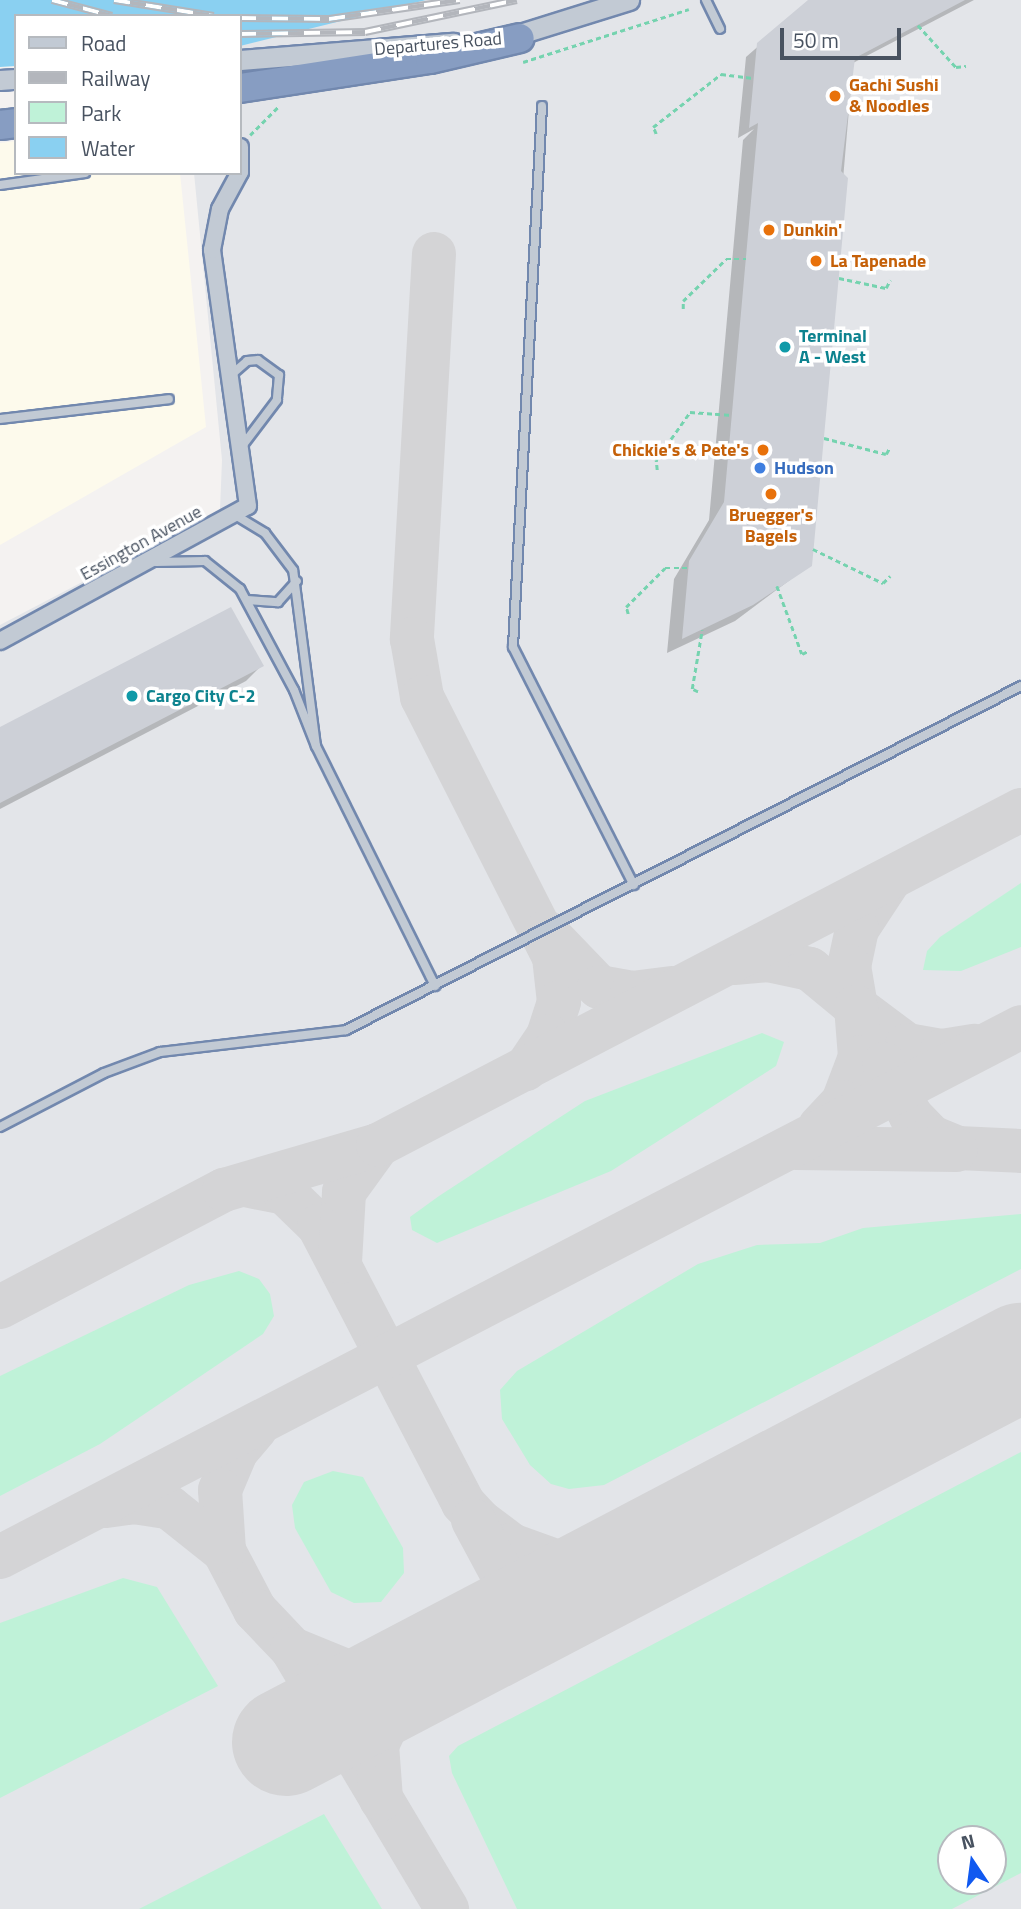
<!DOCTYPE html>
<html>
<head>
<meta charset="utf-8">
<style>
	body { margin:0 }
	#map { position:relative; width:1021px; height:1909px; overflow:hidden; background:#f4f2f1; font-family:"Titillium Web",sans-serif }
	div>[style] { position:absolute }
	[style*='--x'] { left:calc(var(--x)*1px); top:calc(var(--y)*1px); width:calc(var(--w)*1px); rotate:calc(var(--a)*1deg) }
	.commercial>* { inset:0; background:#fdfaec }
	.airport>* { inset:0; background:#e3e5e9 }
	.green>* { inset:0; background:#bff2d8 }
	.water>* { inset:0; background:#8ad0f1 }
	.shadow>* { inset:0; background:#0003 }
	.taxiway>* { height:44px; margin:-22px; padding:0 22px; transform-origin:22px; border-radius:22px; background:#d4d4d6 }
	.runway>* { height:108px; margin:-54px; padding:0 54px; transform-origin:54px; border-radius:54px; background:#d4d4d6 }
	.building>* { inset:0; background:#cdd0d7 }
	.path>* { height:2.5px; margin-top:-1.25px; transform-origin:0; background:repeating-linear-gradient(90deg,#75d3af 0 5px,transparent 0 8.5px) }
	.roads { filter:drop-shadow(2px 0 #7288ae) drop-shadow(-2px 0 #7288ae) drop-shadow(0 2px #7288ae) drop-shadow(0 -2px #7288ae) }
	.service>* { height:8px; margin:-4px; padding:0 4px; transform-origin:4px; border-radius:4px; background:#c2cad4 }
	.minor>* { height:16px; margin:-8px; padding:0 8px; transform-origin:8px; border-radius:8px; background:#c2cad4 }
	.tertiary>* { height:19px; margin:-9.5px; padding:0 9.5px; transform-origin:9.5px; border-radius:9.5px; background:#c2cad4 }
	.motorway>* { height:28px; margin:-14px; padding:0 14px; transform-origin:14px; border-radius:14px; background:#879dc2 }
	.rail>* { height:8px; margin-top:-4px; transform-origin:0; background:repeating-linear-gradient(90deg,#fff 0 16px,#b3b6bc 0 32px); box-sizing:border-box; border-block:2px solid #b3b6bc }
	.dots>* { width:19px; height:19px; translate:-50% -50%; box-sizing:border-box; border:4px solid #fff; border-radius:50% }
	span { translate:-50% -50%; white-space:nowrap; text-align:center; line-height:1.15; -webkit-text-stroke:7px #fff; paint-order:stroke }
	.street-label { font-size:18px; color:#485260 }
	.food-label { font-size:18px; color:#c56008; font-weight:700 }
	.left { translate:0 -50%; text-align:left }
	.right { translate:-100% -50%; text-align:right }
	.culture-label { font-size:18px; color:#0d838f; font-weight:700 }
	.shop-label { font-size:18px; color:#366cbe; font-weight:700 }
	.legend { position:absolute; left:14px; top:14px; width:228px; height:161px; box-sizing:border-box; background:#fff; border:2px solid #b6babf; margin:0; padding:9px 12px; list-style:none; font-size:21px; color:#485260 }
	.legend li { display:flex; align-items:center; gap:14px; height:35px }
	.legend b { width:35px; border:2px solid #b6babf }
	.north { position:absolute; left:937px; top:1825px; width:70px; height:70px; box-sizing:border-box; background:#fff; border:2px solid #b6babf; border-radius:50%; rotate:347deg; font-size:19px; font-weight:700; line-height:28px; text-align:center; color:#485260 }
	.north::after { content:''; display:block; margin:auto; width:24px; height:32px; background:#1059f0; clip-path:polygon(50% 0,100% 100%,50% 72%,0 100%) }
	.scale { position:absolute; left:780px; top:28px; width:121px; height:32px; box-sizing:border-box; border:4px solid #485260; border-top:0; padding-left:9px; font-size:21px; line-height:24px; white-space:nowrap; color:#485260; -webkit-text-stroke:5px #fff; paint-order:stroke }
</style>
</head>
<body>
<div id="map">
	<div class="commercial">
		<i style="clip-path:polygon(16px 141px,16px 173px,180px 173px,206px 427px,0 545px,0 143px)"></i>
	</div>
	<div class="airport">
		<i style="clip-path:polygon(evenodd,170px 0,1021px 0,1021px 1909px,0 1909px,0 625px,220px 510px,222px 460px,194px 173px,240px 173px,240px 16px,170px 0,951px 1839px,993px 1839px,993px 1881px,951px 1881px,951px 1839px)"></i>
	</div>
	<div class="green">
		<i style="clip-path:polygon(1021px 883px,1021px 947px,961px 971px,923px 970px,927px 951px,940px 937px)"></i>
		<i style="clip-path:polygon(762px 1033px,784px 1042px,776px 1066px,611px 1171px,437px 1243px,412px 1230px,410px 1217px,439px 1196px,585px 1101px)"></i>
		<i style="clip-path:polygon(1021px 1214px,1021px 1269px,604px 1485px,569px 1489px,551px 1484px,530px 1465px,502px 1419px,500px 1390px,517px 1371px,698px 1264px,757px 1245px,820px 1243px,863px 1228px)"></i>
		<i style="clip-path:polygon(239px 1271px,259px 1279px,270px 1294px,274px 1316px,263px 1334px,100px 1444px,0 1496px,0 1376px,189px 1285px)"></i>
		<i style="clip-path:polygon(evenodd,1021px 1452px,1021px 1873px,952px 1909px,517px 1909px,452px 1773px,449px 1756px,458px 1746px,1021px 1452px,951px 1839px,993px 1839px,993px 1881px,951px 1881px,951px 1839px)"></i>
		<i style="clip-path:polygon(333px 1471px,363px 1477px,403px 1548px,404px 1573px,381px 1602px,354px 1603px,331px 1592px,295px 1528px,292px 1505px,304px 1482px)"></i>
		<i style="clip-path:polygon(123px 1578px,157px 1587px,218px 1686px,0 1798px,0 1623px)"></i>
		<i style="clip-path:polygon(324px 1814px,382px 1909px,139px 1909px)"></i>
	</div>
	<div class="water">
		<i style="clip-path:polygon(0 0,426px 0,240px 46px,240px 16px,16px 16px,16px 66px,0 67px)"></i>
	</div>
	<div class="shadow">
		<i style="clip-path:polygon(811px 0,974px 0,853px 63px,810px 565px,735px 621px,667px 653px,674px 579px,709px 520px,743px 140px,754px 129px,738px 138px,746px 57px)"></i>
		<i style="clip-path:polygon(262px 665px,246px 681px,0 809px,0 729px)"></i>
	</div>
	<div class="taxiway">
		<i style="--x:434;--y:254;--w:386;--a:93.3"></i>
		<i style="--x:412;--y:639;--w:59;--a:80.2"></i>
		<i style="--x:422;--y:697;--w:292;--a:63.1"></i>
		<i style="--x:554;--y:957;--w:45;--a:83.7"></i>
		<i style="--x:559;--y:1002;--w:36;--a:108"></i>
		<i style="--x:548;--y:1036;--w:40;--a:124"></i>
		<i style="--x:890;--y:879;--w:60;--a:123.4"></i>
		<i style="--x:857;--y:929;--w:38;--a:102"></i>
		<i style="--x:849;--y:966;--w:42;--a:80.3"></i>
		<i style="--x:856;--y:1007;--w:64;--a:36.7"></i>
		<i style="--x:907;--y:1045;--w:36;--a:10"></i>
		<i style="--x:942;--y:1051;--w:33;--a:-9"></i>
		<i style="--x:546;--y:932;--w:76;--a:46.1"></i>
		<i style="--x:599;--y:987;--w:34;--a:10"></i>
		<i style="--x:632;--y:993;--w:40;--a:-7.1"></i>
		<i style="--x:734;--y:963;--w:34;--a:-5"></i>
		<i style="--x:768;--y:960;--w:43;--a:12.1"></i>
		<i style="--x:810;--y:969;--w:60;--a:39.6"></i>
		<i style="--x:856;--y:1007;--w:50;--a:85.4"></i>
		<i style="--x:860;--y:1057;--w:48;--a:110.7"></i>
		<i style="--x:843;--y:1102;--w:34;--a:133"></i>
		<i style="--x:884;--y:1064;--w:59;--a:62.6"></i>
		<i style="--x:911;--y:1116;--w:29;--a:46"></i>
		<i style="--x:931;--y:1137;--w:29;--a:22"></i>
		<i style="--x:958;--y:1148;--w:63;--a:2.7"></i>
		<i style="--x:796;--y:1148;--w:160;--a:0.7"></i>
		<i style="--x:245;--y:1185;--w:41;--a:11.3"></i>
		<i style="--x:285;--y:1193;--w:47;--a:44.1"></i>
		<i style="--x:319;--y:1226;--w:312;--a:62.5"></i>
		<i style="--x:463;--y:1503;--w:26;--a:47"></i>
		<i style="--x:481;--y:1522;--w:38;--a:37"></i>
		<i style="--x:511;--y:1545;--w:59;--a:19.7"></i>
		<i style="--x:567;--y:1565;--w:75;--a:-8.5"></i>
		<i style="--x:340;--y:1262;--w:70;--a:-86.7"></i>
		<i style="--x:344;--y:1192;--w:58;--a:-54.1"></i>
		<i style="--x:0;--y:1307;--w:253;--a:-27.6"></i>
		<i style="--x:224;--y:1190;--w:160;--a:-16.3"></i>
		<i style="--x:378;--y:1145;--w:725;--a:-27.52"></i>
		<i style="--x:256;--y:1428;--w:31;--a:130"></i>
		<i style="--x:236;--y:1452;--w:41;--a:112.8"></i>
		<i style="--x:220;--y:1490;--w:61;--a:86.2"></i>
		<i style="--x:224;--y:1551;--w:67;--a:62.3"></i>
		<i style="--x:255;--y:1610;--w:54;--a:46.5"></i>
		<i style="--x:292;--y:1649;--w:303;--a:59.2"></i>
		<i style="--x:106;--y:1506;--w:28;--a:-8"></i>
		<i style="--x:134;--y:1502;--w:36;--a:9"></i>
		<i style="--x:170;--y:1508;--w:69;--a:38.5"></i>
		<i style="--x:473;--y:1520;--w:110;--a:61.8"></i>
		<i style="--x:0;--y:1557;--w:1150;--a:-27.43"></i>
		<i style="--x:292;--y:1649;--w:74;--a:22.1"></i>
		<i style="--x:361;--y:1677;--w:62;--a:-4.6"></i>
		<i style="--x:381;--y:1799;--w:54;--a:-94.2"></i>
		<i style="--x:377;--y:1745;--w:59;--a:-64.7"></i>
		<i style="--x:402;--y:1692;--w:29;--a:-44"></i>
	</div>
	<div class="runway">
		<i style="--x:286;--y:1742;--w:830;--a:-27.65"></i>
	</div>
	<div class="building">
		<i style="clip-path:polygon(808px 0,965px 0,855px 58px,841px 171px,848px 178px,812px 566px,753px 605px,682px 639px,689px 561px,724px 502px,758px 123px,749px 128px,757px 43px)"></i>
		<i style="clip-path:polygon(231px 607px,264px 666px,0 803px,0 727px)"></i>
	</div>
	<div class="path">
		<i style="--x:918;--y:25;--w:57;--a:47.9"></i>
		<i style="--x:956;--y:67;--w:10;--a:-6"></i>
		<i style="--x:523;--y:62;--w:174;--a:-17.7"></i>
		<i style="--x:656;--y:134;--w:8;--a:-113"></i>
		<i style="--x:653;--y:127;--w:86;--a:-37.9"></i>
		<i style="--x:721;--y:74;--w:32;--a:7"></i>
		<i style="--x:250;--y:135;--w:41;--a:-45"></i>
		<i style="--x:839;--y:278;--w:48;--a:12"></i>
		<i style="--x:886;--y:288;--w:9;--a:-63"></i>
		<i style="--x:683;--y:309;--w:8;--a:-90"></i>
		<i style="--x:683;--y:301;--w:60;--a:-44.3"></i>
		<i style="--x:726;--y:259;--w:20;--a:0"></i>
		<i style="--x:824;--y:438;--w:64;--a:14.5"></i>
		<i style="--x:886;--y:454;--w:8;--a:-60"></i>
		<i style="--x:657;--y:470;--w:10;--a:-96"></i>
		<i style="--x:656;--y:460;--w:59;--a:-54.7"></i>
		<i style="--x:690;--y:412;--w:42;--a:4.1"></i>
		<i style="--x:813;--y:549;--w:78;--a:25.9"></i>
		<i style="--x:883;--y:583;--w:10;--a:-45"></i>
		<i style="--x:777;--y:586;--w:72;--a:69.8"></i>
		<i style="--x:802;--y:654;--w:7;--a:-27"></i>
		<i style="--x:628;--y:614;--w:7;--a:-106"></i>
		<i style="--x:626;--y:607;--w:55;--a:-45"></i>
		<i style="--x:665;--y:568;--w:23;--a:0"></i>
		<i style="--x:698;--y:692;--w:7;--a:-153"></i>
		<i style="--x:692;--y:689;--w:60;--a:-80.4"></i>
	</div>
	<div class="roads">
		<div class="service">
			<i style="--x:706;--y:0;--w:32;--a:64"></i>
			<i style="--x:542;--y:106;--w:542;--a:93.07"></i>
			<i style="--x:513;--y:647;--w:267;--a:63.1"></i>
			<i style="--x:0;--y:185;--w:86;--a:-8"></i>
			<i style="--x:231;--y:375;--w:21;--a:-41"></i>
			<i style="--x:247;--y:361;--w:11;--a:-5"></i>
			<i style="--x:258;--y:360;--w:26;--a:36"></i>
			<i style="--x:279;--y:375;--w:25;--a:95"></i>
			<i style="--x:277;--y:400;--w:56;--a:127.1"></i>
			<i style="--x:0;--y:419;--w:170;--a:-6.7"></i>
			<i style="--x:156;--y:562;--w:49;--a:-1.2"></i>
			<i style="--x:205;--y:561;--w:45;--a:38.7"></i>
			<i style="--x:240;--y:589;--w:115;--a:61.9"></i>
			<i style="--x:294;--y:690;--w:60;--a:68.6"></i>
			<i style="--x:316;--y:746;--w:177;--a:-97.4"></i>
			<i style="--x:293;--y:570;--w:46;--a:-127.1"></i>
			<i style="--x:265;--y:533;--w:37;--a:-149"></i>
			<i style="--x:247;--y:600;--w:31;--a:4"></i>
			<i style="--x:278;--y:602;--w:28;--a:-48"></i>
			<i style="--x:316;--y:746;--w:268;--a:63.6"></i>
			<i style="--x:0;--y:1127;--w:117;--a:-27.4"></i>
			<i style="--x:104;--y:1073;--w:60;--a:-20.6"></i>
			<i style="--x:160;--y:1052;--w:187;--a:-6.7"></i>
			<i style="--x:346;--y:1030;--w:758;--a:-27"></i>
		</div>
		<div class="minor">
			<i style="--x:0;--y:641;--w:282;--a:-28.6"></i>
			<i style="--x:248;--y:506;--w:259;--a:-98"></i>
			<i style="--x:212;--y:250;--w:42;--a:-79"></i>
			<i style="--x:220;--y:209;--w:42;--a:-61.6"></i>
			<i style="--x:240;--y:172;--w:25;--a:-90"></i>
		</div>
		<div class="tertiary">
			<i style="--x:507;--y:38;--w:128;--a:-17.3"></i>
			<i style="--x:240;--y:60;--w:214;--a:-4.6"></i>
			<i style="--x:0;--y:80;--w:16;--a:-4"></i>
		</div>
		<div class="motorway">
			<i style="--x:240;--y:88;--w:192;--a:-8.7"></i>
			<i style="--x:430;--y:59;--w:92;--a:-13.1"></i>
			<i style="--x:0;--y:125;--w:16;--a:-7"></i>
		</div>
	</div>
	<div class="rail">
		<i style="--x:52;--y:0;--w:62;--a:14.9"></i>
		<i style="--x:114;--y:0;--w:101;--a:9.1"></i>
		<i style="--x:240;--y:18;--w:89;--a:0.6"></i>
		<i style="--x:329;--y:19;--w:132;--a:-8.3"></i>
		<i style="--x:240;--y:34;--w:125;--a:-0.9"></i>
		<i style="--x:365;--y:32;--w:155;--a:-11.9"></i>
	</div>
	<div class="dots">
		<i style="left:835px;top:96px;background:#e8710a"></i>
		<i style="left:769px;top:230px;background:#e8710a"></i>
		<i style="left:816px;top:261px;background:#e8710a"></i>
		<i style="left:785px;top:347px;background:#0f9aa8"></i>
		<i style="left:763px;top:450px;background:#e8710a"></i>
		<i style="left:760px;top:468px;background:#3f7fe0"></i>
		<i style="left:771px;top:494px;background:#e8710a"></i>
		<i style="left:132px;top:696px;background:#0f9aa8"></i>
	</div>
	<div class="street-label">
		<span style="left:438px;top:44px;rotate:-5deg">Departures Road</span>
		<span style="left:141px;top:543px;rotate:-29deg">Essington Avenue</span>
	</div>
	<div class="food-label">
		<span class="left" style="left:849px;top:96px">Gachi Sushi<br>&amp; Noodles</span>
		<span class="left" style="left:783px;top:230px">Dunkin'</span>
		<span class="left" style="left:830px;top:261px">La Tapenade</span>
		<span class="right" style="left:749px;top:450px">Chickie's &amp; Pete's</span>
		<span style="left:771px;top:526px">Bruegger's<br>Bagels</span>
	</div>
	<div class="culture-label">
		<span class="left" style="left:799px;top:347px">Terminal<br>A - West</span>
		<span class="left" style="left:146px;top:696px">Cargo City C-2</span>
	</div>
	<div class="shop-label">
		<span class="left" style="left:774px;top:468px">Hudson</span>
	</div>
	<ul class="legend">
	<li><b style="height:9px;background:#c2cad4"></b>Road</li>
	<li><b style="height:9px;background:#b3b6bc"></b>Railway</li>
	<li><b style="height:19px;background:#bff2d8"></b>Park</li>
	<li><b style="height:19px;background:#8ad0f1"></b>Water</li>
	</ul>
	<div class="north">N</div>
	<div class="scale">50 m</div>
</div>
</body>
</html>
